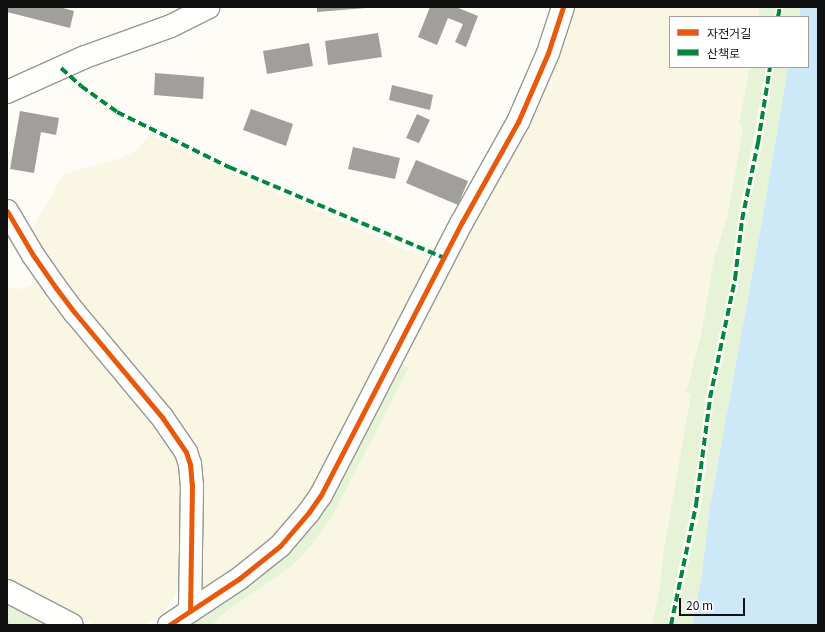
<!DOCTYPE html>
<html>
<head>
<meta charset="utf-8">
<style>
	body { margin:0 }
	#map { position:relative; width:825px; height:632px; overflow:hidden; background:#fdfcf7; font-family:Georgia,"Noto Sans KR",serif }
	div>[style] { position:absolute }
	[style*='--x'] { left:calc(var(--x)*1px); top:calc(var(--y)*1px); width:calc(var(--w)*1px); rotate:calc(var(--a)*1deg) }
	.farmland>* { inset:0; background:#f9f7e4 }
	.green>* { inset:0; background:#e7f3d7 }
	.water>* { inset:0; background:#cde8f7 }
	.stream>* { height:7px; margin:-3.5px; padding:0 3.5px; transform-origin:3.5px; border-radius:3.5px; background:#cde8f7 }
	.building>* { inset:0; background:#a19f9c }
	.roads { filter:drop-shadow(1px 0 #979795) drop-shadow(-1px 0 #979795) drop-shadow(0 1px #979795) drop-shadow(0 -1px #979795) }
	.street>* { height:22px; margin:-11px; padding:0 11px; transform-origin:11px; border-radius:11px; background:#fffffe }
	.quiet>* { height:4px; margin-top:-2px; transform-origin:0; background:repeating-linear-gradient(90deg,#00873e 0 8px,transparent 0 12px) }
	.cycleway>* { height:5px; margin:-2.5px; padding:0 2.5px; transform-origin:2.5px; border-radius:2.5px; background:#e8590c }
	span { translate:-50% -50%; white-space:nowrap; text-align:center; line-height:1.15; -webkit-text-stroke:4px #fff; paint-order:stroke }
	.frame { position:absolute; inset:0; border:8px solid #111; pointer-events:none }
	.legend { position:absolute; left:669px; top:16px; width:140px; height:52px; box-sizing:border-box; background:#fff; border:1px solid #a0a0a0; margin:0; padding:5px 7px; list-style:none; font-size:12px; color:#111 }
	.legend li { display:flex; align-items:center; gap:8px; height:20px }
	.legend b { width:20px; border:1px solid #a0a0a0 }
	.scale { position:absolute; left:679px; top:598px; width:66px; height:18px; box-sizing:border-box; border:2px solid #111; border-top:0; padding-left:5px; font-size:12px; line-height:14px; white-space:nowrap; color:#111; -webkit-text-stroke:3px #fff; paint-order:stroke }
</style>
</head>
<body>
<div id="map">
	<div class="farmland">
		<i style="clip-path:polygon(567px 7px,760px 7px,758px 17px,670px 17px,670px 67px,750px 67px,740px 122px,743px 129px,727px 217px,714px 259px,701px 335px,686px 391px,691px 393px,664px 548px,660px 587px,652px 625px,213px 625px,220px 616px,293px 565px,333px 515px,408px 368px,395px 360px)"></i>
		<i style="clip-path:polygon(149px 134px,227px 171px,434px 262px,319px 485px,294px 516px,241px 567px,216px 584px,205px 587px,196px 584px,202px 485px,30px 232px,64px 174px,121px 158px,138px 149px)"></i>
		<i style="clip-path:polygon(42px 279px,117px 372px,178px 458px,183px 479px,182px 578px,176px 595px,168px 607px,158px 618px,144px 625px,95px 625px,7px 583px,7px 287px,20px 289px,31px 286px)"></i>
	</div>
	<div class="green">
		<i style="clip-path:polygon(760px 7px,776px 7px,774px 17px,758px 17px)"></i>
		<i style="clip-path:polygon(784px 7px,801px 7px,799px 17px,782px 17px)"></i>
		<i style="clip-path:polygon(750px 67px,766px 67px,753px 142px,738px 219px,731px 279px,706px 397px,692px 504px,667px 625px,652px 625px,660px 587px,664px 548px,691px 394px,686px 392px,701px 335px,714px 259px,727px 217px,743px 129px,739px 123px)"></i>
		<i style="clip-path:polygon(774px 67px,788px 67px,761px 226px,709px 512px,702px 573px,692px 625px,675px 625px,701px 505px,714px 398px,739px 280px,746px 221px,762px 144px)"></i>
		<i style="clip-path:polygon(395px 360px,409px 367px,333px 515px,310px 547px,293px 565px,220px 616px,213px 625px,178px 625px,283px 549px)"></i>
		<i style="clip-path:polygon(7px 596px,62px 625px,14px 625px,7px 620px)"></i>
	</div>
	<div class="water">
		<i style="clip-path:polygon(801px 7px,818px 7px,818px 625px,692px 625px,702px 573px,709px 512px,761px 226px,788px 67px,808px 67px,808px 17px,799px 17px)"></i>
	</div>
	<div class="stream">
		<i style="--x:7;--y:624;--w:1;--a:45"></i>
	</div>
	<div class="building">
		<i style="clip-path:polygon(7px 7px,59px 7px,74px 11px,70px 28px,7px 12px)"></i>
		<i style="clip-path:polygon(317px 7px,366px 7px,366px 8px,317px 12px)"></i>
		<i style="clip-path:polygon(430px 7px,456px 7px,478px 16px,466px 47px,455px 42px,463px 24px,448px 18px,437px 45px,418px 37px)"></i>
		<i style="clip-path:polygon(378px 33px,382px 57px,328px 65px,325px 41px)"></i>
		<i style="clip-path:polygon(309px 43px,313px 66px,267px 74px,263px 51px)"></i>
		<i style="clip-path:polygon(155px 73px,204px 77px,203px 99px,154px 95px)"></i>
		<i style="clip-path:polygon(392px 85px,433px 95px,430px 110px,389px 100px)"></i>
		<i style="clip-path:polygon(251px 109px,293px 124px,286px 146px,243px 130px)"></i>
		<i style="clip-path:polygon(20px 111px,59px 118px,56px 135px,41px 132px,34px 173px,10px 169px)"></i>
		<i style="clip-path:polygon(417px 114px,430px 120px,419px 143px,406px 138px)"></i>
		<i style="clip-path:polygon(353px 147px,400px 158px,395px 179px,348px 169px)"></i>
		<i style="clip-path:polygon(416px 160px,468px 181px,458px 205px,406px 183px)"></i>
	</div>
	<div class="roads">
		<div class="street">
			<i style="--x:7;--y:92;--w:85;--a:-24.2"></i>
			<i style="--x:85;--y:57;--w:91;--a:-19.8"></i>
			<i style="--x:171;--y:26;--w:42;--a:-26.6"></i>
			<i style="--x:7;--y:211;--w:51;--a:59.4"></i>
			<i style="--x:33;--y:255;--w:40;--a:55.1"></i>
			<i style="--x:56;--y:288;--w:31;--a:53"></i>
			<i style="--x:75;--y:313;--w:136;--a:50.1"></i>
			<i style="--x:162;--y:417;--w:42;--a:55.6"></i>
			<i style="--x:186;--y:452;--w:13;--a:72"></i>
			<i style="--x:190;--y:464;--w:21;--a:85"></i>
			<i style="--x:192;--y:485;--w:126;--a:90.9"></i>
			<i style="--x:7;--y:591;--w:73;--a:27.6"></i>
			<i style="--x:169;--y:625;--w:85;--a:-33.5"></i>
			<i style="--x:240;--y:578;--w:51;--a:-38.7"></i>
			<i style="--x:280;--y:546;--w:45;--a:-49.5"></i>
			<i style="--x:309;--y:512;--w:21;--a:-55"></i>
			<i style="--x:321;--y:495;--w:307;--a:-62.7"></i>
			<i style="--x:462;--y:222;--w:115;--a:-60.8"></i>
			<i style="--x:518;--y:122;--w:75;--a:-66.5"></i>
			<i style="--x:548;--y:53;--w:48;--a:-71.9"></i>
		</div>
	</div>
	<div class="quiet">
		<i style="--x:778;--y:17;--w:10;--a:-79"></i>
		<i style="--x:61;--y:68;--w:27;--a:42"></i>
		<i style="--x:81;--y:86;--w:44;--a:35.8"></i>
		<i style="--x:117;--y:112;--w:125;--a:26.2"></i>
		<i style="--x:229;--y:167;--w:233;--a:22.9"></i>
		<i style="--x:671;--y:625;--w:123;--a:-78.2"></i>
		<i style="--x:696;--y:505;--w:108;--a:-82.5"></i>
		<i style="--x:710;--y:398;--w:122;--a:-78.1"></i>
		<i style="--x:735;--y:279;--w:59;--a:-83.2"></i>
		<i style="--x:742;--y:220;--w:79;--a:-78.3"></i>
		<i style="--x:758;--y:143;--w:77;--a:-81"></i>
	</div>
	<div class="cycleway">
		<i style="--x:7;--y:211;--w:51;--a:59.4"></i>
		<i style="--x:33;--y:255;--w:40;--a:55.1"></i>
		<i style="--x:56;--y:288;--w:31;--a:53"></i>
		<i style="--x:75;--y:313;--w:136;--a:50.1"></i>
		<i style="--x:162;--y:417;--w:42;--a:55.6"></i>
		<i style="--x:186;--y:452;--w:13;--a:72"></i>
		<i style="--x:190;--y:464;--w:21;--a:85"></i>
		<i style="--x:192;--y:485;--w:126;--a:90.9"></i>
		<i style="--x:169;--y:625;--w:85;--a:-33.5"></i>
		<i style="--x:240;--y:578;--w:51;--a:-38.7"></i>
		<i style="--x:280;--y:546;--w:45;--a:-49.5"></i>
		<i style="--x:309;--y:512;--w:21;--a:-55"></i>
		<i style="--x:321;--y:495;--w:307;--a:-62.7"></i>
		<i style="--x:462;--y:222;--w:115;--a:-60.8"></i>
		<i style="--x:518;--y:122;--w:75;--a:-66.5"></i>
		<i style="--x:548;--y:53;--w:48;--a:-71.9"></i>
	</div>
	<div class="frame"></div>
	<ul class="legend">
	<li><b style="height:5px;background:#e8590c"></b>자전거길</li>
	<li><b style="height:5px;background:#00873e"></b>산책로</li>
	</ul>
	<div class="scale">20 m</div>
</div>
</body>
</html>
